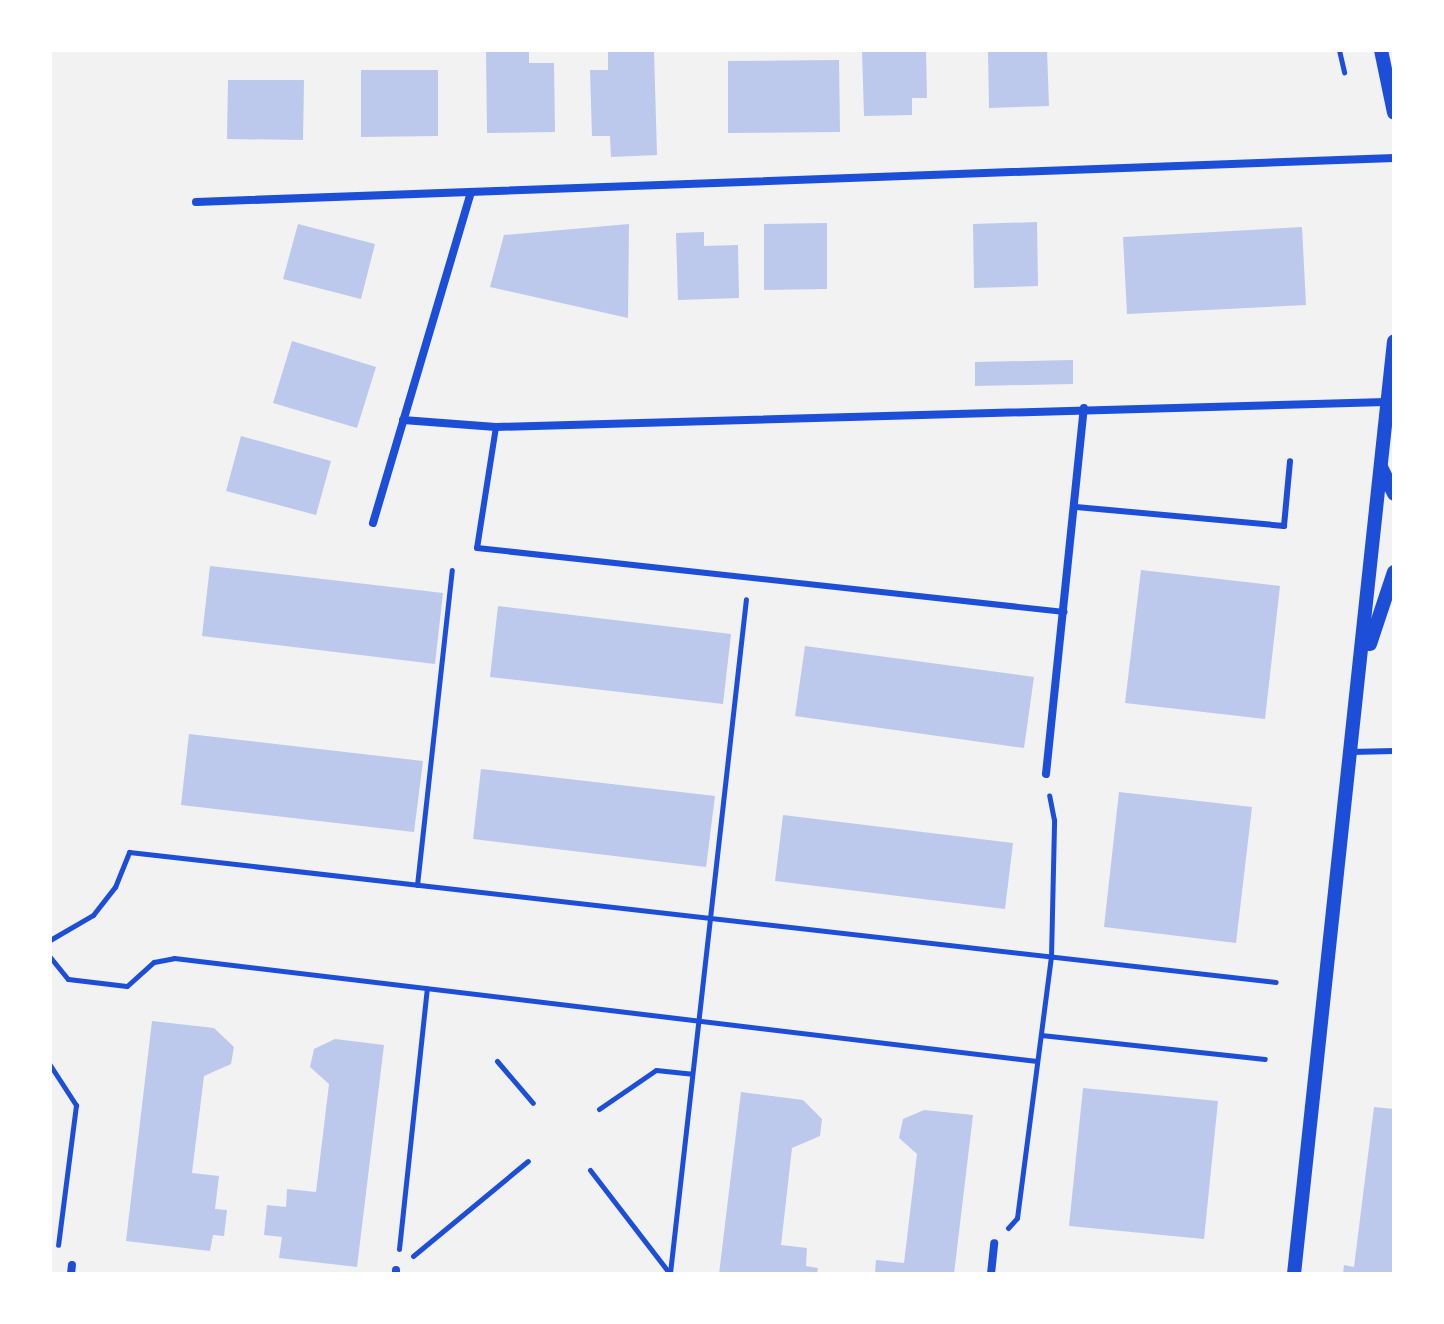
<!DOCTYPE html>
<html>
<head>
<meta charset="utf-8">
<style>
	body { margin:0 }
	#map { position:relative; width:1444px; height:1324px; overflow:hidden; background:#f2f2f2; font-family:Mulish,sans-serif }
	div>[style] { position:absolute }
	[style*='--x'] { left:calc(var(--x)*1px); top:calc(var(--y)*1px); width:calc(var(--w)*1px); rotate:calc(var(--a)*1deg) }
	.building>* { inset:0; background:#bdc9ec }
	.path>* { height:5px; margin:-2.5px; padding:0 2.5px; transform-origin:2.5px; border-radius:2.5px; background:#1d4ed8 }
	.service>* { height:6px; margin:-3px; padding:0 3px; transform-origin:3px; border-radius:3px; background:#1d4ed8 }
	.minor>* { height:8px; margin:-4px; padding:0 4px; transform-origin:4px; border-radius:4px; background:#1d4ed8 }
	.tertiary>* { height:14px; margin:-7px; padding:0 7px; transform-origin:7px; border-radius:7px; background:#1d4ed8 }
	span { translate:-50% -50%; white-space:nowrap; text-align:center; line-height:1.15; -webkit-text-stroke:6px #fff; paint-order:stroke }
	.frame { position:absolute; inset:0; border:52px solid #fff; pointer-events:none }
</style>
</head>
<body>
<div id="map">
	<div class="building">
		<i style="clip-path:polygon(486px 50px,529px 50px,529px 63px,554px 63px,555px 132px,487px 133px)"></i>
		<i style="clip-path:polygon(608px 50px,654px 50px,657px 155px,611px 157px,610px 136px,592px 136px,590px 70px,608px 70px)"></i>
		<i style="clip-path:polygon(862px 50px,926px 50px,927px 98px,912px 98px,912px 115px,864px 116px)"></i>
		<i style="clip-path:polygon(988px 50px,1047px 50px,1049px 106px,989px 108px)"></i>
		<i style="clip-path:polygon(839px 60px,840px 132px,728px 133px,728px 61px)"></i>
		<i style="clip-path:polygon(361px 70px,438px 70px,438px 136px,361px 137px)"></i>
		<i style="clip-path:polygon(228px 80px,304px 80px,303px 140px,227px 139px)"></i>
		<i style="clip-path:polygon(1037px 222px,1038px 286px,974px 288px,973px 224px)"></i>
		<i style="clip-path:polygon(827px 223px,827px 289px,764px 290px,764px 224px)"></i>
		<i style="clip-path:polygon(298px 224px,375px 244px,361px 299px,283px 279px)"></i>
		<i style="clip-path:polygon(629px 224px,628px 318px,490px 287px,504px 235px)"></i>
		<i style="clip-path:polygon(1302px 227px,1306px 305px,1127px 314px,1123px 237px)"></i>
		<i style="clip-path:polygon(704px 232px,704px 246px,738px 245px,739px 298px,678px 300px,676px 233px)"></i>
		<i style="clip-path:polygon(292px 341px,376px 367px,357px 428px,273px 403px)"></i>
		<i style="clip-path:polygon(1073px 360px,1073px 384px,975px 386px,975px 362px)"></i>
		<i style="clip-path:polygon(241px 436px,331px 461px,316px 515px,226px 491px)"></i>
		<i style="clip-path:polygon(210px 566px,443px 593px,435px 664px,202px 636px)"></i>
		<i style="clip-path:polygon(1141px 570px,1280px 586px,1265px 719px,1125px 703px)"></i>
		<i style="clip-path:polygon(498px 606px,731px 634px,723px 704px,490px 677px)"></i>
		<i style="clip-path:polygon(805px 646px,1034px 677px,1024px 748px,795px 716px)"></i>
		<i style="clip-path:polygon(189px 734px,423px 761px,414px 832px,181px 805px)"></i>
		<i style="clip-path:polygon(481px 769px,715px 796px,706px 867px,473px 839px)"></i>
		<i style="clip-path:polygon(1119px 792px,1252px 807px,1236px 943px,1104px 927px)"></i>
		<i style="clip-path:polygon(783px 815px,1013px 843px,1005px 909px,775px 881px)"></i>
		<i style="clip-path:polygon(152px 1021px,214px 1028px,234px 1047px,231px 1064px,204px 1076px,192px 1173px,219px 1176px,215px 1209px,227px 1210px,224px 1236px,213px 1235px,210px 1251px,126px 1241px)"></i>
		<i style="clip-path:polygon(335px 1039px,384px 1045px,357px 1267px,279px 1258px,282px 1237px,264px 1235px,267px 1205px,286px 1207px,287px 1189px,316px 1192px,329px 1084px,310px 1067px,314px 1049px)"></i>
		<i style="clip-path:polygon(1083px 1088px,1218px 1101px,1204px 1239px,1069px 1226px)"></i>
		<i style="clip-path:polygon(741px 1092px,803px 1100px,822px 1119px,820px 1136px,792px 1148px,781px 1245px,807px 1248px,806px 1266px,818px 1268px,817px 1274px,719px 1274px)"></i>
		<i style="clip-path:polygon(1374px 1107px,1394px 1109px,1394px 1274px,1343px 1274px,1344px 1265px,1354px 1267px)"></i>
		<i style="clip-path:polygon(924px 1110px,973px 1115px,954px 1274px,875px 1274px,876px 1260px,904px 1263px,917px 1154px,899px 1138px,903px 1119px)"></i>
	</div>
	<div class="path">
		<i style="--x:1339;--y:50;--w:23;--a:77"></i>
		<i style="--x:417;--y:885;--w:317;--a:-83.7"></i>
		<i style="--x:50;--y:940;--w:50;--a:-30.2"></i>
		<i style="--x:93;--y:915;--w:36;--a:-52"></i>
		<i style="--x:115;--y:887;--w:38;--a:-68"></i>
		<i style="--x:129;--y:852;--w:1154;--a:6.47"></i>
		<i style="--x:50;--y:957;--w:28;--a:51"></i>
		<i style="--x:68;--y:979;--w:59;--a:6.8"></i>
		<i style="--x:127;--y:986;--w:36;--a:-42"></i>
		<i style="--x:154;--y:962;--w:20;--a:-11"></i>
		<i style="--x:174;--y:958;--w:869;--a:6.81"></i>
		<i style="--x:1041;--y:1035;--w:225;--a:6.1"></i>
		<i style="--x:497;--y:1061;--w:55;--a:49.4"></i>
		<i style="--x:50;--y:1065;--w:48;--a:57"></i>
		<i style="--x:76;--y:1105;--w:141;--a:97.3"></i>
		<i style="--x:599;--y:1109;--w:69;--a:-34.4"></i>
		<i style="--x:656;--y:1070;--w:36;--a:6"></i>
		<i style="--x:590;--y:1170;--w:131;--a:52.4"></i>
		<i style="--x:1008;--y:1228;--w:13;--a:-48"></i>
		<i style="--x:1017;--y:1218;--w:263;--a:-82.6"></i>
		<i style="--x:1051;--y:957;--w:137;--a:-88.7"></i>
		<i style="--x:1054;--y:820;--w:25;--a:-101"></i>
		<i style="--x:399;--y:1249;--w:262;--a:-83.9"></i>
		<i style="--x:413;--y:1256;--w:149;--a:-39.6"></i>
		<i style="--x:670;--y:1273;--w:678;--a:-83.57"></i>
	</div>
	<div class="service">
		<i style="--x:496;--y:427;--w:122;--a:98.9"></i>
		<i style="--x:477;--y:548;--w:591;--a:6.21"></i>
		<i style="--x:1076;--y:507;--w:209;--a:5.2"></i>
		<i style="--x:1284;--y:526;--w:65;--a:-84.7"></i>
		<i style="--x:1351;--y:752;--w:43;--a:-1.3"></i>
	</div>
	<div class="minor">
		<i style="--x:196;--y:202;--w:1199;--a:-2.1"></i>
		<i style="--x:403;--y:420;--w:93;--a:4.3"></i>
		<i style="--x:496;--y:427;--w:890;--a:-1.61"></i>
		<i style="--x:373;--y:523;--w:345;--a:-73.5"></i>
		<i style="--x:1046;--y:774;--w:368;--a:-84.1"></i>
		<i style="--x:71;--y:1274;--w:9;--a:-84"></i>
		<i style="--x:396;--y:1274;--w:4;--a:-90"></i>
		<i style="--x:991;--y:1274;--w:31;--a:-84"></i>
	</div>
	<div class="tertiary">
		<i style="--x:1381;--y:50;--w:64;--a:78.3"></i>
		<i style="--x:1381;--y:467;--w:30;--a:64"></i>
		<i style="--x:1370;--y:644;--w:76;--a:-71.6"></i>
		<i style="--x:1294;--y:1274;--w:938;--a:-83.88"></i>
	</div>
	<div class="frame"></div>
</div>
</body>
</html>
